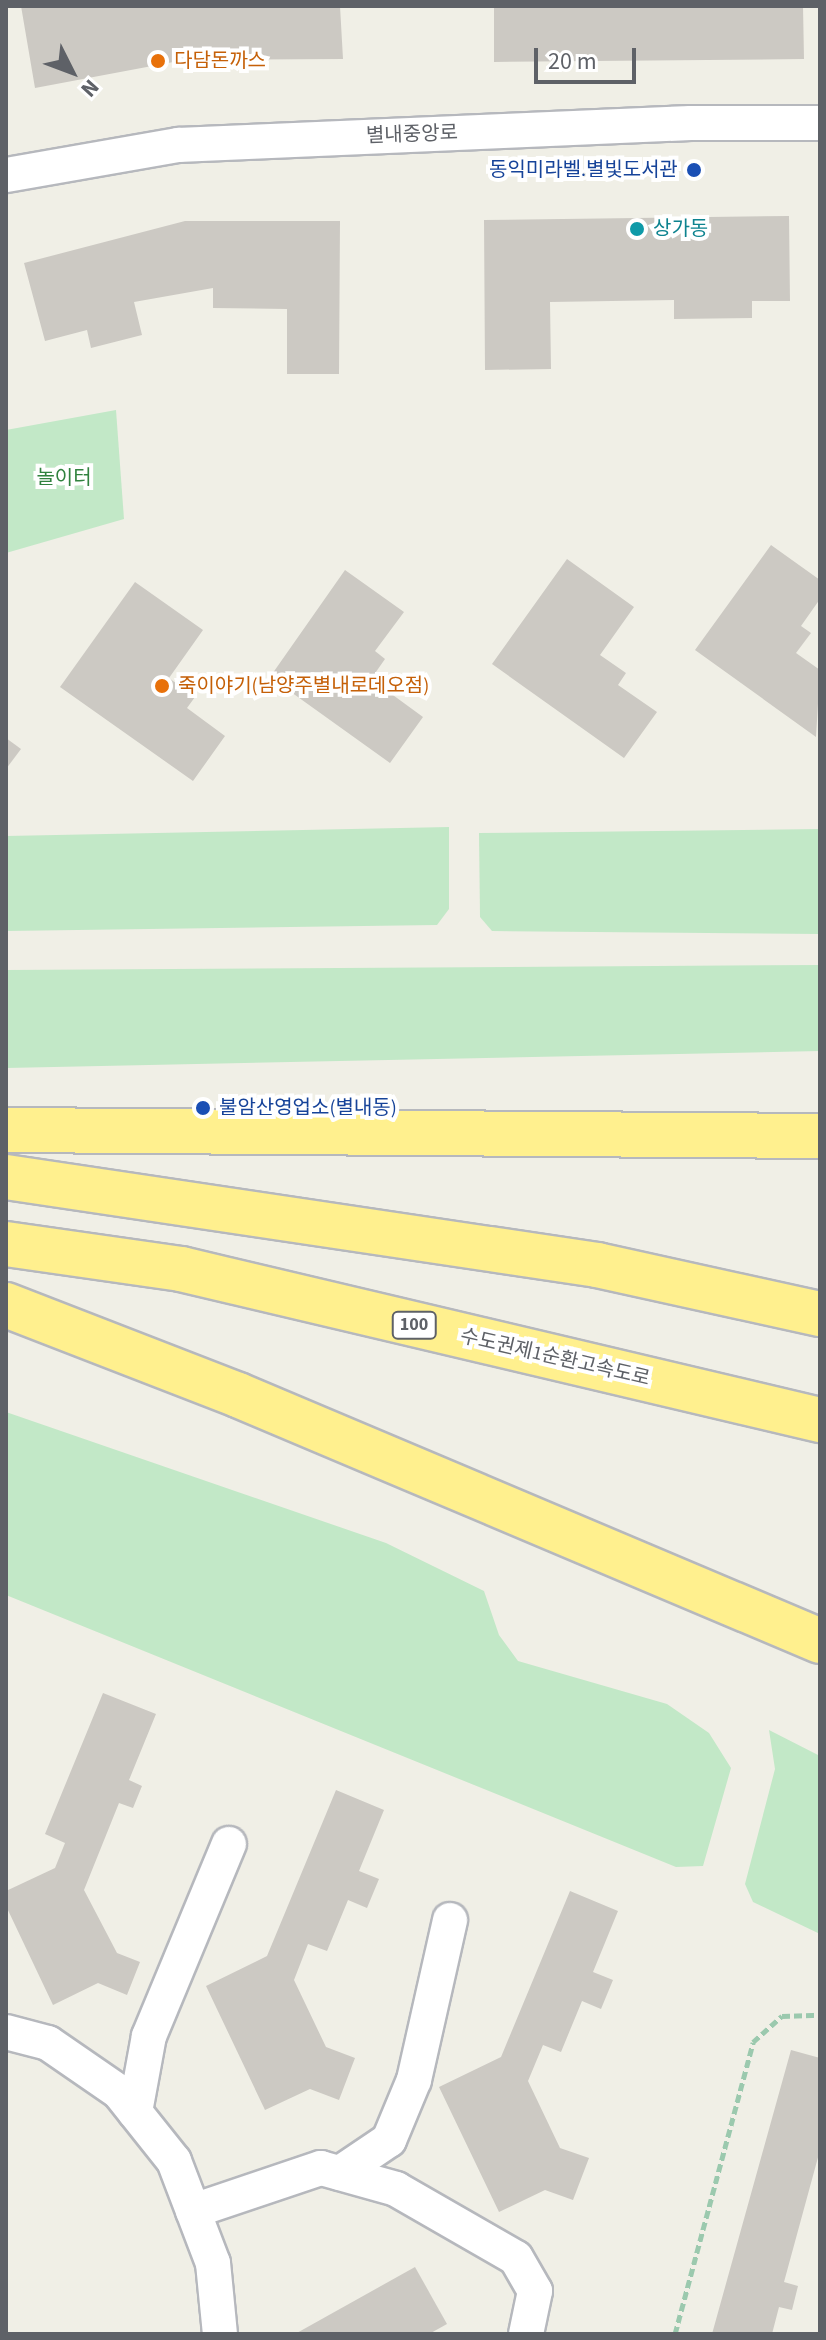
<!DOCTYPE html>
<html>
<head>
<meta charset="utf-8">
<style>
	body { margin:0 }
	#map { position:relative; width:826px; height:2340px; overflow:hidden; background:#f0efe6; font-family:"Source Sans 3","Noto Sans KR",sans-serif }
	div>[style] { position:absolute }
	[style*='--x'] { left:calc(var(--x)*1px); top:calc(var(--y)*1px); width:calc(var(--w)*1px); rotate:calc(var(--a)*1deg) }
	.green>* { inset:0; background:#c2e8c7 }
	.building>* { inset:0; background:#ccc9c3 }
	.path>* { height:5px; margin-top:-2.5px; transform-origin:0; background:repeating-linear-gradient(90deg,#9bc9ae 0 8px,transparent 0 12px) }
	.roads { filter:drop-shadow(2px 0 #b6b8bd) drop-shadow(-2px 0 #b6b8bd) drop-shadow(0 2px #b6b8bd) drop-shadow(0 -2px #b6b8bd) }
	.minor>* { height:34px; margin:-17px; padding:0 17px; transform-origin:17px; border-radius:17px; background:#fff }
	.highway>* { height:44px; margin:-22px; padding:0 22px; transform-origin:22px; border-radius:22px; background:#fff08e }
	.dots>* { width:22px; height:22px; translate:-50% -50%; box-sizing:border-box; border:4px solid #fff; border-radius:50% }
	span { translate:-50% -50%; white-space:nowrap; text-align:center; line-height:1.15; -webkit-text-stroke:8px #fff; paint-order:stroke }
	.shield-label span { padding:2px 6px; background:#fff; border:2px solid; border-radius:6px; -webkit-text-stroke-width:0 }
	.shield-label { font-size:18px; color:#5e6167; font-weight:700 }
	.food-label { font-size:20px; color:#c56008 }
	.left { translate:0 -50%; text-align:left }
	.street-label { font-size:20px; color:#5e6167 }
	.transit-label { font-size:20px; color:#164399 }
	.right { translate:-100% -50%; text-align:right }
	.culture-label { font-size:20px; color:#0d838f }
	.park-label { font-size:20px; color:#31823f }
	.frame { position:absolute; inset:0; border:8px solid #5e6167; pointer-events:none }
	.north { position:absolute; left:32px; top:32px; width:80px; height:80px; -webkit-text-stroke:6px #fff; paint-order:stroke; rotate:132deg; font-size:22px; font-weight:700; line-height:32px; text-align:center; color:#5e6167 }
	.north::after { content:''; display:block; margin:auto; width:28px; height:36px; background:#5e6167; clip-path:polygon(50% 0,100% 100%,50% 72%,0 100%) }
	.scale { position:absolute; left:534px; top:48px; width:102px; height:36px; box-sizing:border-box; border:4px solid #5e6167; border-top:0; padding-left:10px; font-size:24px; line-height:28px; white-space:nowrap; color:#5e6167; -webkit-text-stroke:6px #fff; paint-order:stroke }
</style>
</head>
<body>
<div id="map">
	<div class="green">
		<i style="clip-path:polygon(116px 410px,124px 519px,6px 553px,6px 430px)"></i>
		<i style="clip-path:polygon(449px 827px,449px 909px,437px 925px,6px 931px,6px 836px)"></i>
		<i style="clip-path:polygon(820px 829px,820px 934px,492px 931px,480px 917px,479px 833px)"></i>
		<i style="clip-path:polygon(820px 965px,820px 1051px,6px 1068px,6px 970px)"></i>
		<i style="clip-path:polygon(6px 1412px,386px 1543px,484px 1591px,499px 1635px,518px 1661px,667px 1704px,709px 1733px,731px 1768px,703px 1866px,676px 1867px,6px 1595px)"></i>
		<i style="clip-path:polygon(769px 1730px,820px 1756px,820px 1934px,753px 1902px,745px 1884px,775px 1769px)"></i>
	</div>
	<div class="building">
		<i style="clip-path:polygon(21px 6px,340px 6px,343px 59px,184px 60px,35px 88px)"></i>
		<i style="clip-path:polygon(494px 6px,803px 6px,804px 59px,494px 62px)"></i>
		<i style="clip-path:polygon(789px 216px,790px 301px,752px 301px,752px 318px,674px 319px,674px 300px,550px 302px,551px 369px,485px 370px,484px 220px)"></i>
		<i style="clip-path:polygon(185px 221px,340px 221px,339px 374px,287px 374px,287px 309px,213px 308px,213px 288px,134px 302px,142px 335px,91px 348px,87px 330px,45px 341px,24px 263px)"></i>
		<i style="clip-path:polygon(771px 545px,820px 580px,820px 599px,801px 626px,811px 633px,796px 653px,820px 670px,816px 737px,695px 650px)"></i>
		<i style="clip-path:polygon(567px 559px,634px 607px,600px 655px,626px 673px,618px 685px,657px 712px,624px 758px,492px 664px)"></i>
		<i style="clip-path:polygon(345px 570px,404px 612px,375px 651px,385px 659px,371px 679px,423px 717px,390px 763px,270px 677px)"></i>
		<i style="clip-path:polygon(135px 582px,203px 630px,169px 678px,195px 697px,187px 708px,225px 736px,193px 781px,60px 687px)"></i>
		<i style="clip-path:polygon(6px 738px,21px 749px,6px 769px)"></i>
		<i style="clip-path:polygon(103px 1693px,156px 1714px,129px 1780px,142px 1786px,133px 1808px,119px 1803px,84px 1890px,117px 1953px,140px 1962px,127px 1995px,98px 1983px,53px 2005px,6px 1906px,6px 1891px,55px 1868px,65px 1843px,45px 1834px)"></i>
		<i style="clip-path:polygon(336px 1790px,384px 1810px,359px 1871px,379px 1879px,367px 1908px,348px 1900px,327px 1951px,308px 1944px,294px 1980px,326px 2047px,355px 2058px,339px 2100px,310px 2089px,265px 2110px,206px 1986px,267px 1956px)"></i>
		<i style="clip-path:polygon(570px 1891px,618px 1911px,593px 1972px,613px 1980px,601px 2009px,582px 2001px,561px 2052px,543px 2045px,528px 2081px,560px 2148px,589px 2158px,573px 2200px,545px 2190px,499px 2212px,439px 2087px,501px 2057px)"></i>
		<i style="clip-path:polygon(791px 2050px,820px 2058px,820px 2150px,784px 2282px,798px 2286px,792px 2310px,779px 2307px,772px 2334px,712px 2334px)"></i>
		<i style="clip-path:polygon(415px 2267px,447px 2324px,429px 2334px,295px 2334px)"></i>
	</div>
	<div class="path">
		<i style="--x:675;--y:2334;--w:302;--a:-75"></i>
		<i style="--x:753;--y:2042;--w:39;--a:-42"></i>
		<i style="--x:782;--y:2016;--w:38;--a:-2"></i>
	</div>
	<div class="roads">
		<div class="minor">
			<i style="--x:6;--y:175;--w:175;--a:-9.9"></i>
			<i style="--x:178;--y:145;--w:513;--a:-2.46"></i>
			<i style="--x:691;--y:123;--w:129;--a:0"></i>
			<i style="--x:6;--y:2032;--w:43;--a:14.7"></i>
			<i style="--x:48;--y:2043;--w:86;--a:34.6"></i>
			<i style="--x:119;--y:2092;--w:88;--a:51.4"></i>
			<i style="--x:174;--y:2161;--w:109;--a:69.1"></i>
			<i style="--x:213;--y:2263;--w:71;--a:84.4"></i>
			<i style="--x:135;--y:2112;--w:77;--a:-79.6"></i>
			<i style="--x:149;--y:2036;--w:208;--a:-67.4"></i>
			<i style="--x:340;--y:2173;--w:59;--a:-34"></i>
			<i style="--x:389;--y:2140;--w:65;--a:-67.4"></i>
			<i style="--x:414;--y:2080;--w:164;--a:-77.3"></i>
			<i style="--x:193;--y:2211;--w:135;--a:-18.6"></i>
			<i style="--x:321;--y:2168;--w:78;--a:15.6"></i>
			<i style="--x:396;--y:2189;--w:138;--a:29.9"></i>
			<i style="--x:516;--y:2258;--w:38;--a:60"></i>
			<i style="--x:535;--y:2291;--w:44;--a:101.8"></i>
		</div>
		<div class="highway">
			<i style="--x:6;--y:1130;--w:814;--a:0.42"></i>
			<i style="--x:6;--y:1177;--w:598;--a:8.47"></i>
			<i style="--x:597;--y:1265;--w:228;--a:12.4"></i>
			<i style="--x:6;--y:1244;--w:177;--a:8.1"></i>
			<i style="--x:181;--y:1269;--w:657;--a:13.3"></i>
			<i style="--x:6;--y:1305;--w:249;--a:21.2"></i>
			<i style="--x:238;--y:1395;--w:632;--a:22.91"></i>
		</div>
	</div>
	<div class="dots">
		<i style="left:158px;top:61px;background:#e8710a"></i>
		<i style="left:694px;top:170px;background:#1a4fb4"></i>
		<i style="left:637px;top:229px;background:#0f9aa8"></i>
		<i style="left:162px;top:686px;background:#e8710a"></i>
		<i style="left:203px;top:1108px;background:#1a4fb4"></i>
	</div>
	<div class="shield-label">
		<span style="left:414px;top:1325px">100</span>
	</div>
	<div class="food-label">
		<span class="left" style="left:174px;top:61px">다담돈까스</span>
		<span class="left" style="left:178px;top:686px">죽이야기(남양주별내로데오점)</span>
	</div>
	<div class="street-label">
		<span style="left:412px;top:135px;rotate:-2deg">별내중앙로</span>
		<span style="left:555px;top:1358px;rotate:13deg">수도권제1순환고속도로</span>
	</div>
	<div class="transit-label">
		<span class="right" style="left:678px;top:170px">동익미라벨.별빛도서관</span>
		<span class="left" style="left:219px;top:1108px">불암산영업소(별내동)</span>
	</div>
	<div class="culture-label">
		<span class="left" style="left:653px;top:229px">상가동</span>
	</div>
	<div class="park-label">
		<span style="left:64px;top:478px">놀이터</span>
	</div>
	<div class="frame"></div>
	<div class="north">N</div>
	<div class="scale">20 m</div>
</div>
</body>
</html>
